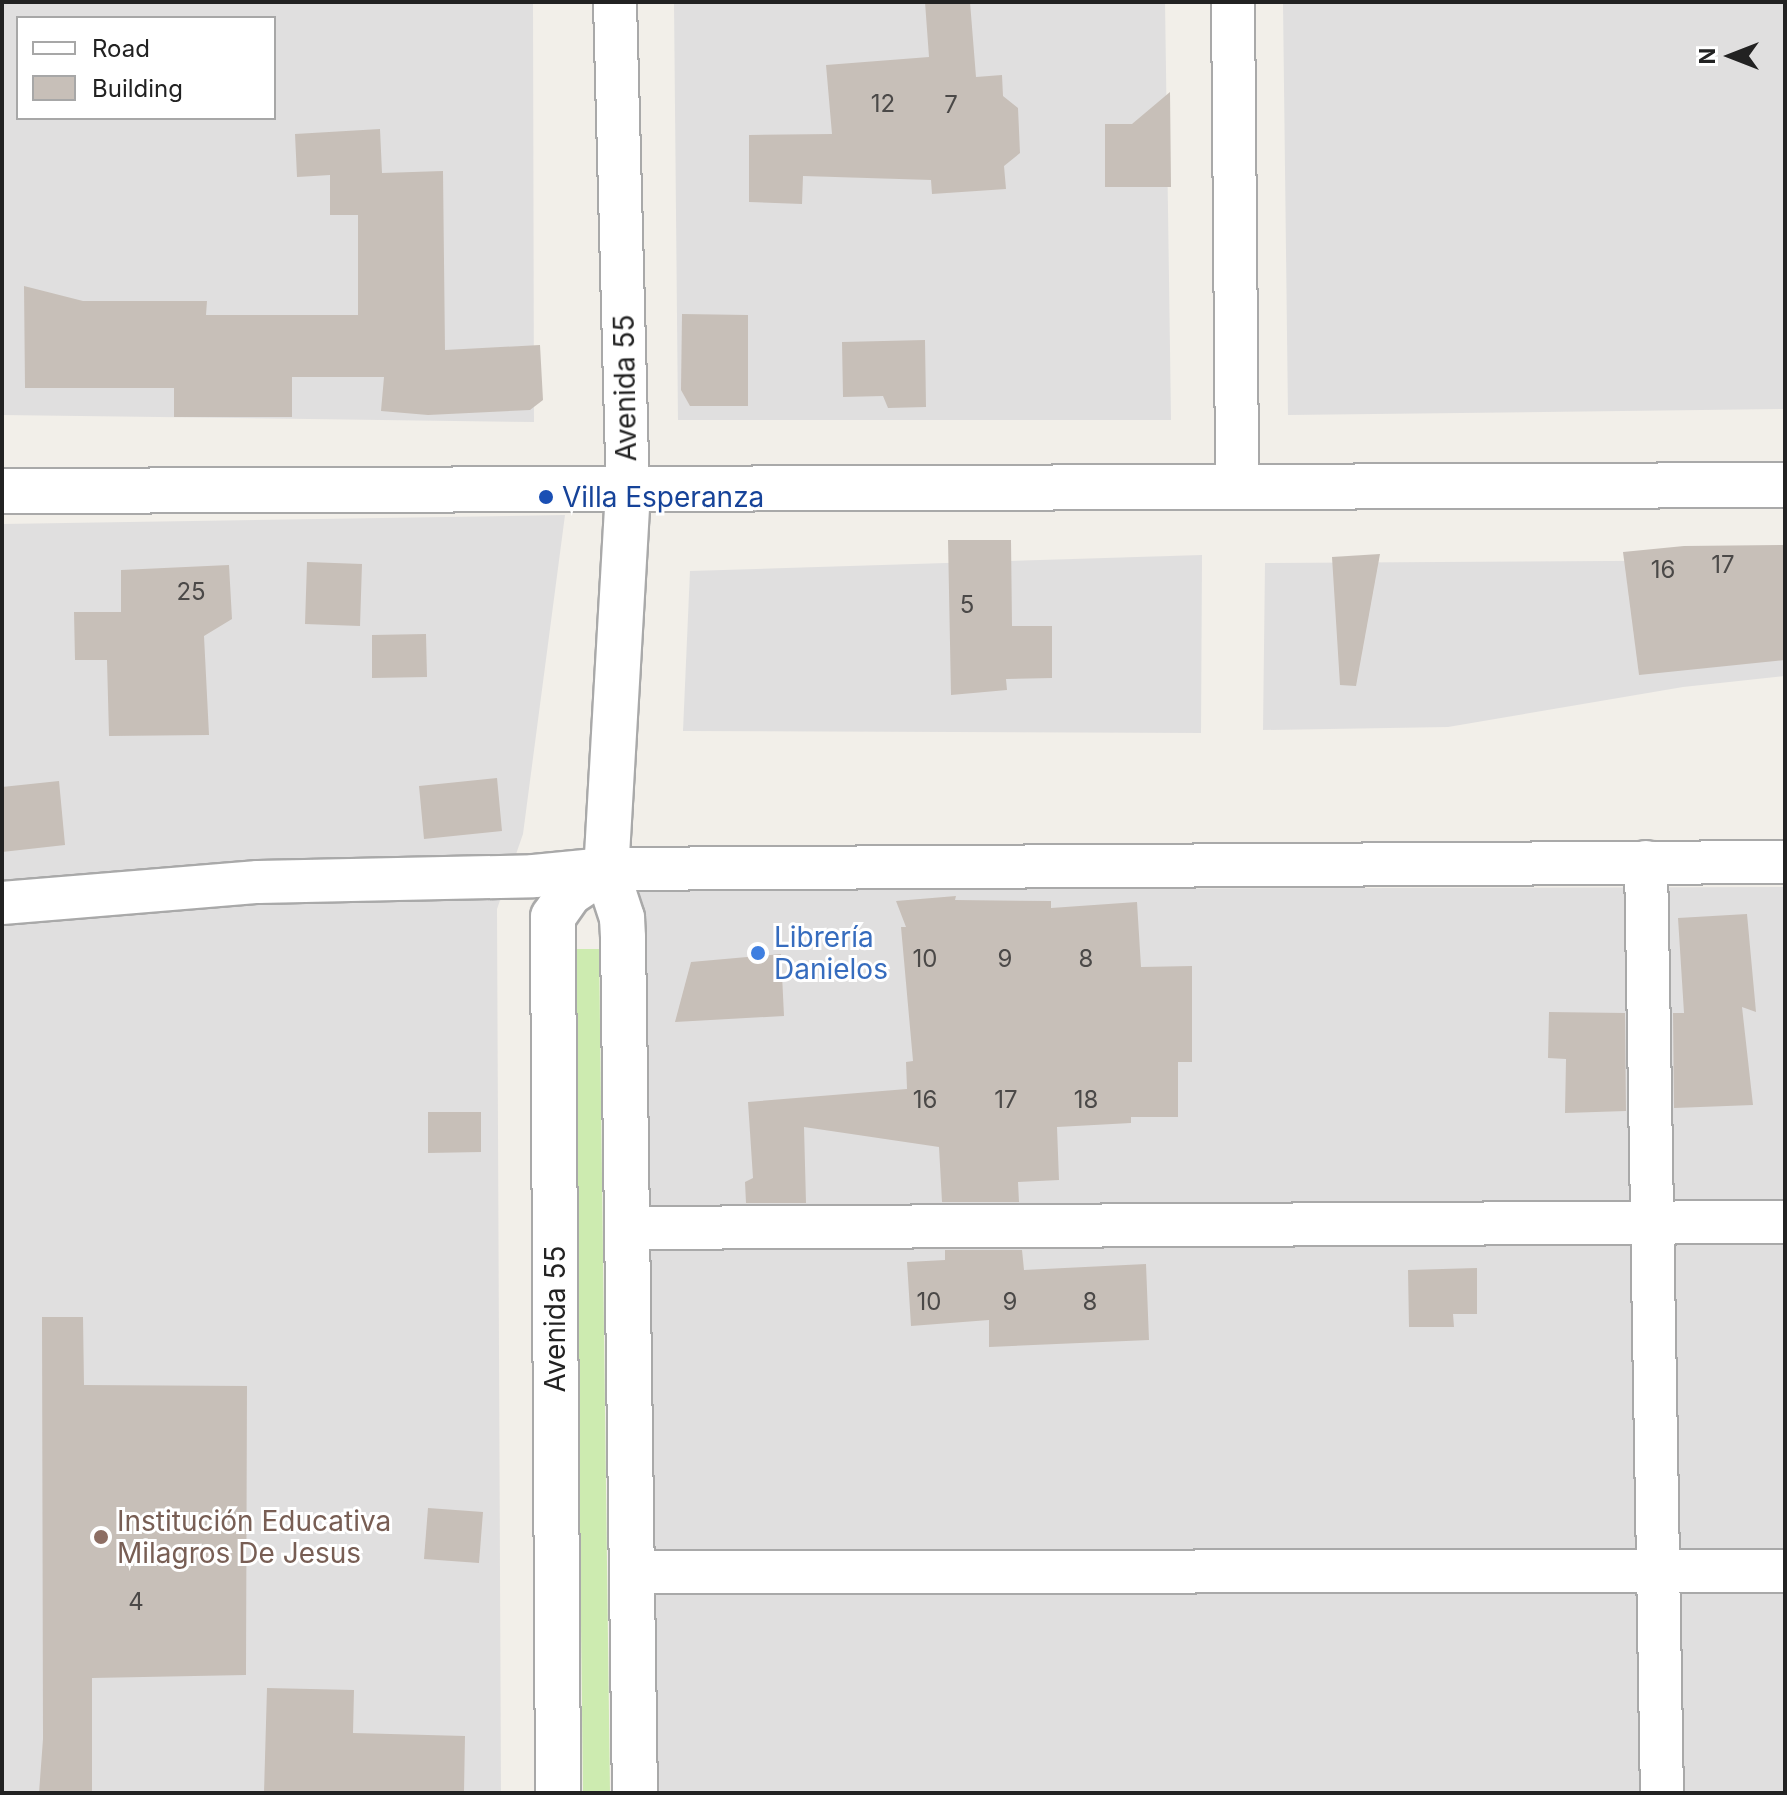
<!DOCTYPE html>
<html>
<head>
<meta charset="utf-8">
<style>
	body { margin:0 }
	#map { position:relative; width:1787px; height:1795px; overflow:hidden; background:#f2efe9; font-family:Inter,sans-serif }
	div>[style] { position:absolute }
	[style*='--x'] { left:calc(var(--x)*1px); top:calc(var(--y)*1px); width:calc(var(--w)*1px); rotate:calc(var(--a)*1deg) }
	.residential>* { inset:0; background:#e0dfdf }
	.grass>* { inset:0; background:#cdebb0 }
	.building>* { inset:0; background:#c7bfb8 }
	.roads { filter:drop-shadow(2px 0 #a9a9a9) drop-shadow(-2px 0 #a9a9a9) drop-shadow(0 2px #a9a9a9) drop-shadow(0 -2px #a9a9a9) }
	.minor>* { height:42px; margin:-21px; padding:0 21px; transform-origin:21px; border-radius:21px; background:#fff }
	.tertiary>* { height:44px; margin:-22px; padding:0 22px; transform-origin:22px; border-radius:22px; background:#fff }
	.dots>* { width:22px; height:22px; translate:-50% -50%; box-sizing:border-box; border:4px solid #fff; border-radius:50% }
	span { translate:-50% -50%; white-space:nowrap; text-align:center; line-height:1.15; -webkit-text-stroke:6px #fff; paint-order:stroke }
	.number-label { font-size:24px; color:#4b4948 }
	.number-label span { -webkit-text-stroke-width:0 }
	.street-label { font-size:28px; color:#222 }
	.transit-label { font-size:28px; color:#164399 }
	.left { translate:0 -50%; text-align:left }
	.shop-label { font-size:28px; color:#366cbe }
	.education-label { font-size:28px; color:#785e54 }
	.frame { position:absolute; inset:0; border:4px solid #222; pointer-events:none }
	.legend { position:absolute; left:16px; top:16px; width:260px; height:104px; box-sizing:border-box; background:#fff; border:2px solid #a7a7a7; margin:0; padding:10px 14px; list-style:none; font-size:24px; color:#222 }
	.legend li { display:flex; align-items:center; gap:16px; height:40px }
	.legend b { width:40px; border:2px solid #a7a7a7 }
	.north { position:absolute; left:1691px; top:16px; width:80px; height:80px; -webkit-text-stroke:6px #fff; paint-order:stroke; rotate:270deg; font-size:22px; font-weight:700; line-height:32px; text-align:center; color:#222 }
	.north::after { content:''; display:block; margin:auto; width:28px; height:36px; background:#222; clip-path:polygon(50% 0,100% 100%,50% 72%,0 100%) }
</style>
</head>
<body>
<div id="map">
	<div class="residential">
		<i style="clip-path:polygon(evenodd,2px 2px,533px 2px,534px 422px,2px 415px,2px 2px,18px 18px,274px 18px,274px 118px,18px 118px,18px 18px)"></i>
		<i style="clip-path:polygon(674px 2px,1165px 2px,1171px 420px,678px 420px)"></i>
		<i style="clip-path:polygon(1283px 2px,1785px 2px,1785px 409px,1288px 415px)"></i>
		<i style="clip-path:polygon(565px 515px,523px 834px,497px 909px,501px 1793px,2px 1793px,2px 524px)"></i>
		<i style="clip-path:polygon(1202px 555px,1201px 733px,683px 731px,690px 571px)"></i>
		<i style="clip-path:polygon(1785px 560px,1785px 676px,1683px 687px,1448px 727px,1263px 730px,1265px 563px)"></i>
		<i style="clip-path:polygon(1785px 887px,1785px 1793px,645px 1793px,640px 890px)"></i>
	</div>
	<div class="grass">
		<i style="clip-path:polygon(573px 949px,599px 949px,610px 1793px,583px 1793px)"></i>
	</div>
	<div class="building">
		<i style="clip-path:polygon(925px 2px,970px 2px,976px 77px,1002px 75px,1003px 96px,1018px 108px,1020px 153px,1004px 166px,1006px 189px,932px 194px,931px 180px,803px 176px,802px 204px,749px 202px,749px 135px,832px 134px,826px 65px,929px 57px)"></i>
		<i style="clip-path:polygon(1170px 92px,1171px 187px,1105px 187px,1105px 124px,1132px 124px)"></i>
		<i style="clip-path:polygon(380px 129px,382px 173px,443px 171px,445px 350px,540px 345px,543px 400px,530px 410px,428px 415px,381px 411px,384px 377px,292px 377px,292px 417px,174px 417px,174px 388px,25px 388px,24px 286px,83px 301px,207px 301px,206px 315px,358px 315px,358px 215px,330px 215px,330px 175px,297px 177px,295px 134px)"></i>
		<i style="clip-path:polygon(682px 314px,748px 315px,748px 406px,690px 406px,681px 390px)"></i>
		<i style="clip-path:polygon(925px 340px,926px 407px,888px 408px,883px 396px,843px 397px,842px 342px)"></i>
		<i style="clip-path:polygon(948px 540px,1011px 540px,1012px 626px,1052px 626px,1052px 678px,1006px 679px,1007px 690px,951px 695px)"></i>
		<i style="clip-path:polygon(1785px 545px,1785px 660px,1639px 675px,1623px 552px,1684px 546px)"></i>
		<i style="clip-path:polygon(1380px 554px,1356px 686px,1340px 685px,1332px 557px)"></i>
		<i style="clip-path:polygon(307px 562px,362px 564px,360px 626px,305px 624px)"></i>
		<i style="clip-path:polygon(229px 565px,232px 619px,204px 636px,209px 735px,109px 736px,107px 660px,75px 660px,74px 612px,121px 612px,121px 570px)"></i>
		<i style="clip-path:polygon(426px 634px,427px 677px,372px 678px,372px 635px)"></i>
		<i style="clip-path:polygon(497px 778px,502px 831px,424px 839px,419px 786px)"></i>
		<i style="clip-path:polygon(59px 781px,65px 845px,2px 852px,2px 787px)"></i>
		<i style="clip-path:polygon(956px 896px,955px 900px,1051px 901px,1051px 908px,1137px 902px,1141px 967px,1192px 966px,1192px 1062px,1178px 1062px,1178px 1117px,1131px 1117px,1131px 1123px,1057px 1127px,1059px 1180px,1018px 1182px,1019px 1202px,942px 1202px,939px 1147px,804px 1127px,806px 1203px,746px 1203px,745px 1182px,753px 1178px,748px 1102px,907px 1089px,906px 1062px,913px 1061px,901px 927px,906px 927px,896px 901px)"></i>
		<i style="clip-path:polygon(1747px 914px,1756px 1012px,1742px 1007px,1753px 1105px,1674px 1108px,1673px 1013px,1684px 1013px,1678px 918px)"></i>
		<i style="clip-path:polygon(781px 954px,784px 1016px,675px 1022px,691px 962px)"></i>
		<i style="clip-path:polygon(1549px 1012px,1625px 1013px,1626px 1111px,1565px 1113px,1566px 1059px,1548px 1058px)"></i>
		<i style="clip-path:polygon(428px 1112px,481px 1112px,481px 1152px,428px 1153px)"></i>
		<i style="clip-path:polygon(945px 1250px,1022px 1250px,1024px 1270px,1146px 1264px,1149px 1340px,989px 1347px,989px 1320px,911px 1326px,907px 1262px,945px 1260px)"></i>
		<i style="clip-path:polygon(1477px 1268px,1477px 1314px,1453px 1314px,1454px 1327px,1409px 1327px,1408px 1270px)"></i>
		<i style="clip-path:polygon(42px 1317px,83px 1317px,84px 1385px,247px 1386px,246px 1675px,92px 1678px,92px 1793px,39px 1793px,43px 1739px)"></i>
		<i style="clip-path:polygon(428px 1508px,483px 1512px,479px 1563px,424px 1559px)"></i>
		<i style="clip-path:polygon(267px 1688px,354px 1690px,353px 1733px,465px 1736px,464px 1792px,264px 1793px)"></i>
	</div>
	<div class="roads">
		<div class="minor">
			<i style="--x:615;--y:2;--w:489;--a:88.5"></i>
			<i style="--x:1233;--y:2;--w:484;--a:89.5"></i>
			<i style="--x:1646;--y:862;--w:931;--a:89.02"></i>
			<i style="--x:2;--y:903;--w:257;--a:-4.7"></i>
			<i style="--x:258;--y:882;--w:276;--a:-1.2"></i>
			<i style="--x:534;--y:876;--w:72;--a:-5.6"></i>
			<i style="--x:606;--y:869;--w:1179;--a:-0.34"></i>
			<i style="--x:627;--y:1228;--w:1158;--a:-0.3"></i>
			<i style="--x:632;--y:1572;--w:1153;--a:-0.05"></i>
		</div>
		<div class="tertiary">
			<i style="--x:2;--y:491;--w:1783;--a:-0.19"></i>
			<i style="--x:628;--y:491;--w:379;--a:93.3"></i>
			<i style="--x:606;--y:869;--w:52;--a:71.9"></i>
			<i style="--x:622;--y:918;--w:20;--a:87"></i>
			<i style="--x:623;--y:938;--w:855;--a:89.2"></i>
			<i style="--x:558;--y:1793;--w:876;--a:-90.33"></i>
			<i style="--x:553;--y:917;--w:29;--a:-55"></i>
			<i style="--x:570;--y:893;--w:43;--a:-33.7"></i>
		</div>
	</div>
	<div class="dots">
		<i style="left:546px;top:497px;background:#1a4fb4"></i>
		<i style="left:758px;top:953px;background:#3f7fe0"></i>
		<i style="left:101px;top:1537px;background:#8d6e63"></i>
	</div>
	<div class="number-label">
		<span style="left:883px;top:104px">12</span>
		<span style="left:951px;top:105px">7</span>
		<span style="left:1723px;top:565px">17</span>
		<span style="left:1663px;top:570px">16</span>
		<span style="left:191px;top:592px">25</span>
		<span style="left:967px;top:605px">5</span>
		<span style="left:925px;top:959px">10</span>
		<span style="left:1005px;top:959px">9</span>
		<span style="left:1086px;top:959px">8</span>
		<span style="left:925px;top:1100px">16</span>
		<span style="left:1006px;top:1100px">17</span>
		<span style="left:1086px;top:1100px">18</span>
		<span style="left:929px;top:1302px">10</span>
		<span style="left:1010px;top:1302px">9</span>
		<span style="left:1090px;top:1302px">8</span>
		<span style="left:136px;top:1602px">4</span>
	</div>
	<div class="street-label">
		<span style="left:625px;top:388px;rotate:-91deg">Avenida 55</span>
		<span style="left:555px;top:1319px;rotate:-90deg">Avenida 55</span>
	</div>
	<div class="transit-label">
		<span class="left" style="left:562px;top:497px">Villa Esperanza</span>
	</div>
	<div class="shop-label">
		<span class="left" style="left:774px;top:953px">Librería<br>Danielos</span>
	</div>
	<div class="education-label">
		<span class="left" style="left:117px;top:1537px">Institución Educativa<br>Milagros De Jesus</span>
	</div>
	<div class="frame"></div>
	<ul class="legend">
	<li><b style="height:10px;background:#fff"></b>Road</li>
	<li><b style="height:22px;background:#c7bfb8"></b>Building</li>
	</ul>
	<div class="north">N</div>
</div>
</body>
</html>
